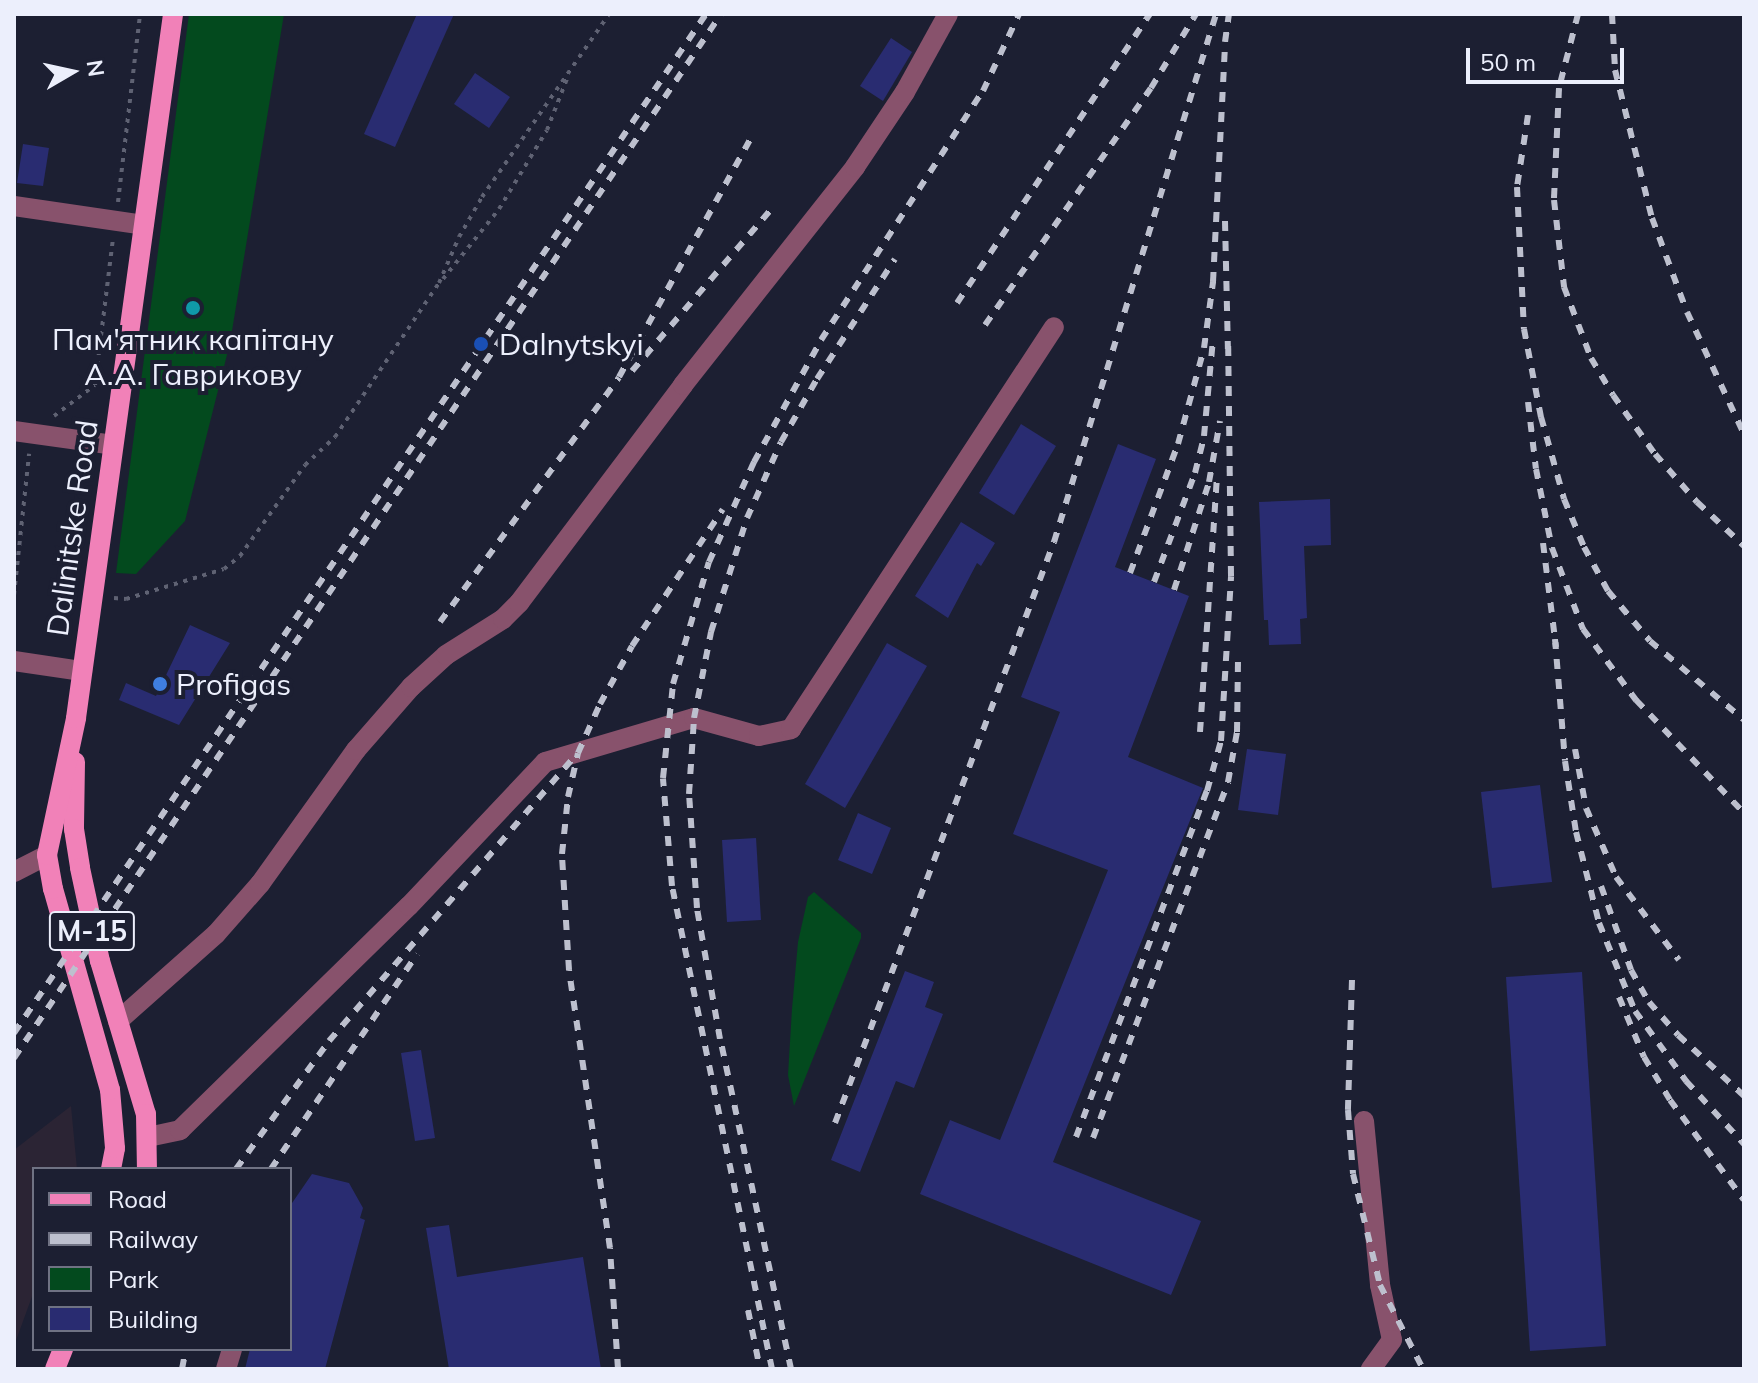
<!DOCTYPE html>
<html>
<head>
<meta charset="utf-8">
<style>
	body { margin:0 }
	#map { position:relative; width:1758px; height:1383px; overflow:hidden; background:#1c1f32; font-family:Mulish,sans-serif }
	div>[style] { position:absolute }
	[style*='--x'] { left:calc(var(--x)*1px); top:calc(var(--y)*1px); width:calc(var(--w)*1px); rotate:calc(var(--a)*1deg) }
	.commercial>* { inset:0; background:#2b2434 }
	.green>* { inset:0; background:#034a1e }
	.building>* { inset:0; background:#292c71 }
	.path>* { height:4px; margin-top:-2px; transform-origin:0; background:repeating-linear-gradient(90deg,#5f6273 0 4px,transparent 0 10px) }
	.minor>* { height:20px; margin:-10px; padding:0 10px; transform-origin:10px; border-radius:10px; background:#88526c }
	.major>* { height:20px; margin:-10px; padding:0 10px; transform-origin:10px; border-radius:10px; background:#f181b8 }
	.rail>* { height:6px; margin-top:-3px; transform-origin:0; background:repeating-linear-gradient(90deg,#bdc0ce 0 10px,transparent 0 20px) }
	.dots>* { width:22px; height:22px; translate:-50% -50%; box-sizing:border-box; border:4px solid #1c1f32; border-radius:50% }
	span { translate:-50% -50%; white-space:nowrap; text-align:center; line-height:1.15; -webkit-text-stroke:8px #1c1f32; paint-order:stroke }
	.shield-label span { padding:2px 6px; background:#1c1f32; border:2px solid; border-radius:6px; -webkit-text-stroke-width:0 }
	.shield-label { font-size:28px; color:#eceffc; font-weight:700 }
	.poi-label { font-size:30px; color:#eceffc }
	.left { translate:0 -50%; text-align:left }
	.street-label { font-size:30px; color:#eceffc }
	.frame { position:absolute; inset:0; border:16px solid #eceffc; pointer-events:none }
	.legend { position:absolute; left:32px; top:1167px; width:260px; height:184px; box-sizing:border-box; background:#1c1f32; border:2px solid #6f7283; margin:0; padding:10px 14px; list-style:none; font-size:24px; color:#eceffc }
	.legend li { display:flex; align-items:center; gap:16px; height:40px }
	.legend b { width:40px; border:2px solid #6f7283 }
	.north { position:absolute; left:32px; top:32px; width:80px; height:80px; -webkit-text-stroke:6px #1c1f32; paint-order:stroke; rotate:81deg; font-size:22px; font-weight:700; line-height:32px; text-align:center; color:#eceffc }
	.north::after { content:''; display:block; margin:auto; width:28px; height:36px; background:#eceffc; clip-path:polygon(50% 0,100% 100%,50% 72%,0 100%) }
	.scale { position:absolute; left:1466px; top:48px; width:158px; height:36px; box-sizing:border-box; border:4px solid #eceffc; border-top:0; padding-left:10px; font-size:24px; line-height:28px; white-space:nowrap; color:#eceffc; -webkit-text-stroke:6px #1c1f32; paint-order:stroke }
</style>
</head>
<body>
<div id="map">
	<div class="commercial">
		<i style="clip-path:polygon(71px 1106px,77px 1169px,34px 1169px,34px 1291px,14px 1346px,14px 1150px)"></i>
	</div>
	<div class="green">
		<i style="clip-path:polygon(189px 14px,284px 14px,230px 343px,185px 521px,136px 574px,116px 573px)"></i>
		<i style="clip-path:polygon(814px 892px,861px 933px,861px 938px,794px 1106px,788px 1075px,792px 1009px,798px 942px,808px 897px)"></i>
	</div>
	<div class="building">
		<i style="clip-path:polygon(417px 14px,454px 14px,395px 147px,364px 134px)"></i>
		<i style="clip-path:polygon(891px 38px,912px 52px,883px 101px,860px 86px)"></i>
		<i style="clip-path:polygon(475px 73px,510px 97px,489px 128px,454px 104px)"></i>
		<i style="clip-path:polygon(23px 144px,49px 148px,43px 186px,17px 183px)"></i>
		<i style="clip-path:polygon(1021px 424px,1056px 446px,1014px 515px,979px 493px)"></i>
		<i style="clip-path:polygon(1118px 444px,1156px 459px,1115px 567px,1189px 596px,1128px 757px,1203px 788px,1053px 1162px,1201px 1221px,1171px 1295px,920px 1194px,950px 1120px,1000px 1140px,1108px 870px,1013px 834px,1060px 712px,1021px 697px)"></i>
		<i style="clip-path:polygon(1330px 499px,1331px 545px,1304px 546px,1307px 618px,1300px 619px,1301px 644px,1269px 645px,1268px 620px,1264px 620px,1259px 502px)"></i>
		<i style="clip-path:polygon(961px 522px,995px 543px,981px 566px,977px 563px,948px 618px,915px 596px)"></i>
		<i style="clip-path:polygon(190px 625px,230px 643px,179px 725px,119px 700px,126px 683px,156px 696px)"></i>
		<i style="clip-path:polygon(887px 643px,927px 666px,845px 808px,805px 784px)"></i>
		<i style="clip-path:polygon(1247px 749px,1286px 754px,1278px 815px,1238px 810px)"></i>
		<i style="clip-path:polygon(1540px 785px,1552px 882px,1492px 888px,1481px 792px)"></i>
		<i style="clip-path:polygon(858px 813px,891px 828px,872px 874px,838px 860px)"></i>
		<i style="clip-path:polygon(756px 838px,761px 920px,727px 922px,722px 840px)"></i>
		<i style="clip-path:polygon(905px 971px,934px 982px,925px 1007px,943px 1014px,914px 1088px,896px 1081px,860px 1172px,831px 1160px)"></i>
		<i style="clip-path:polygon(1582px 972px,1606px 1346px,1530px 1351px,1506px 977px)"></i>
		<i style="clip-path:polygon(421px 1050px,435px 1138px,415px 1141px,401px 1053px)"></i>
		<i style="clip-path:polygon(312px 1174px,349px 1183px,363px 1208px,360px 1218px,365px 1220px,325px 1369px,245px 1369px,250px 1349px,290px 1349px,290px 1206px)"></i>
		<i style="clip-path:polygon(449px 1225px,457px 1277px,583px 1257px,601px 1369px,449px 1369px,426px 1228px)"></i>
	</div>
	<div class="path">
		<i style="--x:118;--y:202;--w:189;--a:-83.3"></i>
		<i style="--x:443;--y:279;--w:90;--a:-51.3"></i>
		<i style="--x:499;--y:209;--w:92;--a:-58.7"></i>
		<i style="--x:547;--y:130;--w:58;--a:-68.7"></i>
		<i style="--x:54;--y:416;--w:51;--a:-37.1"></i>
		<i style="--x:95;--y:385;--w:147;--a:-83"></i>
		<i style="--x:14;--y:595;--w:142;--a:-83.9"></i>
		<i style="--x:114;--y:598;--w:12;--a:5"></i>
		<i style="--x:126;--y:599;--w:102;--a:-17"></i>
		<i style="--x:224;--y:569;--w:21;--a:-39"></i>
		<i style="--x:240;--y:556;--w:112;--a:-54.5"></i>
		<i style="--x:305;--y:465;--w:41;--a:-43"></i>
		<i style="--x:335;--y:437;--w:186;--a:-56"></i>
		<i style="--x:439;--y:283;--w:50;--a:-66.5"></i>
		<i style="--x:459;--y:237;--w:46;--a:-60.1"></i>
		<i style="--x:482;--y:197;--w:223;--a:-55.2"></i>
	</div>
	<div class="minor">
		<i style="--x:14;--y:206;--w:131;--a:8.3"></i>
		<i style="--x:14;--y:431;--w:100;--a:8"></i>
		<i style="--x:14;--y:661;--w:69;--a:8.4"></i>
		<i style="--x:14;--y:872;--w:37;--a:-27"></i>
		<i style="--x:118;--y:1021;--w:131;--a:-41.6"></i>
		<i style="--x:216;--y:934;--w:67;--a:-48.7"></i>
		<i style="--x:260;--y:884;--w:165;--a:-54.4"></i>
		<i style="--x:356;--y:750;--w:84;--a:-48.9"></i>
		<i style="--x:411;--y:687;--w:47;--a:-42.4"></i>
		<i style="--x:446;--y:655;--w:67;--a:-32.3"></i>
		<i style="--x:503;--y:619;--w:23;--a:-45"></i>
		<i style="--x:519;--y:603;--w:273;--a:-53"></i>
		<i style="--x:683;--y:385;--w:278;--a:-51.7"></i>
		<i style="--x:855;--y:167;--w:90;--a:-56.3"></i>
		<i style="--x:905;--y:92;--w:89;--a:-61.1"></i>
		<i style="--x:1364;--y:1121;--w:165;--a:84.4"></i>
		<i style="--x:1380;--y:1285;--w:56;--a:77.7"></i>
		<i style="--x:1392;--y:1340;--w:36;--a:126"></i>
		<i style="--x:148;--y:1137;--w:33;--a:-12"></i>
		<i style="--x:180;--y:1130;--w:320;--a:-44.4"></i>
		<i style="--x:409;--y:906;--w:198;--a:-46.6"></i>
		<i style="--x:545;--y:762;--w:155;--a:-16.5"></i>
		<i style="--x:694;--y:718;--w:67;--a:15.5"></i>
		<i style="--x:759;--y:736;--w:33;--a:-12"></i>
		<i style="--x:791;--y:729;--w:480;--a:-56.8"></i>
		<i style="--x:226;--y:1369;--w:21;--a:-73"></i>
	</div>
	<div class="major">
		<i style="--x:75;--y:762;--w:67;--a:90.9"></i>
		<i style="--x:74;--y:829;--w:39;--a:81"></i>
		<i style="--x:80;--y:868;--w:95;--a:77.9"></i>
		<i style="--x:100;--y:961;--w:160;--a:73.3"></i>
		<i style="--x:146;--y:1114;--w:55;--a:89"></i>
		<i style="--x:111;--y:1169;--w:21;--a:-79"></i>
		<i style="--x:115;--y:1148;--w:58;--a:-94.9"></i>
		<i style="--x:110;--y:1090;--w:209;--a:-105.8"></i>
		<i style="--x:53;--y:889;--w:35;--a:-100"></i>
		<i style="--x:47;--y:855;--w:140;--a:-78"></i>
		<i style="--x:76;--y:718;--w:711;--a:-82.15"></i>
		<i style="--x:55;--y:1369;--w:22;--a:-68"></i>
	</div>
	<div class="rail">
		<i style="--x:1578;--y:14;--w:76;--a:104.4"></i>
		<i style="--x:1559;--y:88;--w:112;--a:92.6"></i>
		<i style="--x:1554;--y:200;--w:88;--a:83.4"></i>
		<i style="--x:1564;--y:287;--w:76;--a:69.2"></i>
		<i style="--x:1591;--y:358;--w:43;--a:59.3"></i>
		<i style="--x:1613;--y:395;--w:72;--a:54.6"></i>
		<i style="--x:1655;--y:454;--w:64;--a:48.8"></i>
		<i style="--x:1697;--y:502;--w:64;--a:43.1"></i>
		<i style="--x:1612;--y:14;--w:56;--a:86.9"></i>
		<i style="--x:1615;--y:70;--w:153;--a:76"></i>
		<i style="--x:1652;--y:218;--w:100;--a:69.6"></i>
		<i style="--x:1687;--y:312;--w:135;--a:65"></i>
		<i style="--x:1528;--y:115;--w:73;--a:98.7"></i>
		<i style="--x:1517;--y:187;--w:142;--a:87.2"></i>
		<i style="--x:1524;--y:329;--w:90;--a:79.1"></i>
		<i style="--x:1541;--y:417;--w:85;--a:74.3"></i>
		<i style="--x:1564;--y:499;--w:52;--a:67.4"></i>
		<i style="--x:1584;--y:547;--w:50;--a:61.4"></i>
		<i style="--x:1608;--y:591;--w:65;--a:50"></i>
		<i style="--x:1650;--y:641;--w:123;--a:40"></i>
		<i style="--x:1225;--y:221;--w:128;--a:88.7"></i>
		<i style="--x:957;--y:303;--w:348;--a:-56.3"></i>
		<i style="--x:985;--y:325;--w:289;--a:-55"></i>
		<i style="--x:1151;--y:88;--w:87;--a:-58.7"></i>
		<i style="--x:632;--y:371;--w:219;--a:-49.3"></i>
		<i style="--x:1528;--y:402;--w:67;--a:83.2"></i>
		<i style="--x:1536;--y:469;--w:81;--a:78.6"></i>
		<i style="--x:1552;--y:548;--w:87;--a:69.1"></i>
		<i style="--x:1583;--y:629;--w:89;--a:53.3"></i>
		<i style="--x:1636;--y:700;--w:156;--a:46.3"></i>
		<i style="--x:1543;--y:543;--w:105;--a:82.9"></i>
		<i style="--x:1130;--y:573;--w:138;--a:-69.6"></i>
		<i style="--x:1178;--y:444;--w:99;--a:-74.8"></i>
		<i style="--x:1204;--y:348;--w:67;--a:-82.2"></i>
		<i style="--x:1213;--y:282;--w:240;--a:-87.1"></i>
		<i style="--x:1225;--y:42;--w:28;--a:-82"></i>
		<i style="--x:1154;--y:582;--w:116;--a:-69.4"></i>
		<i style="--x:1195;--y:473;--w:38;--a:-76"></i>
		<i style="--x:1204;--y:436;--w:97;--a:-84.7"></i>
		<i style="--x:1174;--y:590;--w:114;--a:-72"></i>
		<i style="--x:1209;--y:482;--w:62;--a:-79.8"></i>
		<i style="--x:440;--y:622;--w:303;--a:-53.8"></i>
		<i style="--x:619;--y:377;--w:271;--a:-61.1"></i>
		<i style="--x:1555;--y:639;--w:122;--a:85.3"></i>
		<i style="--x:1565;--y:761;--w:72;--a:81.2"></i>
		<i style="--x:1576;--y:832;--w:94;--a:75.8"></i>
		<i style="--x:1599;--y:923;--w:95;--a:67.8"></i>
		<i style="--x:1635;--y:1011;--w:87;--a:53.9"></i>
		<i style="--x:1686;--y:1081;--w:86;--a:47.4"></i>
		<i style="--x:1200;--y:732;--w:256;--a:-86.2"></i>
		<i style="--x:1575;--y:749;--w:60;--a:79.4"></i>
		<i style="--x:1586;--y:808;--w:75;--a:66.5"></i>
		<i style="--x:1616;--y:877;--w:104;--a:52.8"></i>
		<i style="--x:1601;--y:886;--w:89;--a:70.3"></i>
		<i style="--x:1631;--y:970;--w:37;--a:61"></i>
		<i style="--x:1649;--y:1002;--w:44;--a:48.7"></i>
		<i style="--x:1678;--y:1035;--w:90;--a:42.7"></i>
		<i style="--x:1352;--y:980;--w:130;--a:91.8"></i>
		<i style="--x:1348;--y:1110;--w:64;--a:85.5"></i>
		<i style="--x:1353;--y:1174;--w:114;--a:76.3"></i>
		<i style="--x:1380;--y:1285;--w:94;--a:62.9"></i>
		<i style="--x:1619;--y:997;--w:65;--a:67.4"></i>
		<i style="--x:1644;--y:1057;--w:50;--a:58.8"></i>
		<i style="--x:1670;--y:1100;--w:124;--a:53.5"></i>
		<i style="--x:14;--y:1033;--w:1232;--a:-55.82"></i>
		<i style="--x:14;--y:1058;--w:1261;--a:-55.89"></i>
		<i style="--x:835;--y:1123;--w:621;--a:-69.35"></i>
		<i style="--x:1054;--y:542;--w:552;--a:-72.94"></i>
		<i style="--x:1076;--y:1137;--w:370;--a:-69.3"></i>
		<i style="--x:1207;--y:791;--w:52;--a:-74.4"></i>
		<i style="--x:1221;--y:741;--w:165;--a:-86.5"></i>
		<i style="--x:1231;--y:576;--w:237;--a:-90.7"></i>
		<i style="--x:1093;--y:1138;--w:381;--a:-69.2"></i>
		<i style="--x:1228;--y:782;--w:51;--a:-79.8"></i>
		<i style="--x:1237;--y:732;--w:76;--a:-89.2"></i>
		<i style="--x:236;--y:1169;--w:158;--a:-54"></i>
		<i style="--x:329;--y:1041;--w:378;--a:-49.2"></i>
		<i style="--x:271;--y:1169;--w:260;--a:-55.8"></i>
		<i style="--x:748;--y:1310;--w:60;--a:78.5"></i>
		<i style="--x:182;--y:1369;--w:20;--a:-79"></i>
		<i style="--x:618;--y:1369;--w:121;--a:-93.8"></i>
		<i style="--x:610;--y:1248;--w:281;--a:-98.4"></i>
		<i style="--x:569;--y:970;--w:116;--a:-93.5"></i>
		<i style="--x:562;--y:854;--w:57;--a:-84"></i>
		<i style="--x:568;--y:797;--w:45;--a:-77.2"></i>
		<i style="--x:578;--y:753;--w:54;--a:-65.8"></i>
		<i style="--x:600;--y:704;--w:66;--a:-61.1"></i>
		<i style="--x:632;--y:646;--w:164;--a:-56.4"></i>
		<i style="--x:772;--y:1369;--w:493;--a:-101.7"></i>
		<i style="--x:672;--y:886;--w:108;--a:-94.8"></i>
		<i style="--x:663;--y:778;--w:95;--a:-83.9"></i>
		<i style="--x:673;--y:684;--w:127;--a:-73.6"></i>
		<i style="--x:709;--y:562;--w:110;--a:-65.8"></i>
		<i style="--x:754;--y:462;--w:139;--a:-61.2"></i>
		<i style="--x:821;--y:340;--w:297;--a:-57"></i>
		<i style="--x:983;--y:91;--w:85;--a:-64.9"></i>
		<i style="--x:791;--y:1369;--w:338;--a:-102.1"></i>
		<i style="--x:720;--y:1039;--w:133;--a:-100"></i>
		<i style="--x:697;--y:908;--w:114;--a:-94"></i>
		<i style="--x:689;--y:794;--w:76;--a:-86.2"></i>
		<i style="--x:694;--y:718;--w:88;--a:-78.8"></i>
		<i style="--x:711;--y:632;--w:120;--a:-72.5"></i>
		<i style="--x:747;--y:518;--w:83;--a:-65.9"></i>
		<i style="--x:781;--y:442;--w:73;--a:-60.3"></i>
		<i style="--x:817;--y:379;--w:143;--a:-57"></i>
	</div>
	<div class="dots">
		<i style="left:193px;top:308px;background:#0f9aa8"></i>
		<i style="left:481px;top:344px;background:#1a4fb4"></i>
		<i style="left:160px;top:684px;background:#3f7fe0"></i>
	</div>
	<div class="shield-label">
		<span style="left:92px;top:931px">М-15</span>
	</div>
	<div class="poi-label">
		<span style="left:193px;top:356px">Пам'ятник капітану<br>А.А. Гаврикову</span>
		<span class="left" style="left:499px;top:344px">Dalnytskyi</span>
		<span class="left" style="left:176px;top:684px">Profigas</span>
	</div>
	<div class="street-label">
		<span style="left:72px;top:528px;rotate:-82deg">Dalinitske Road</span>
	</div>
	<div class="frame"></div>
	<ul class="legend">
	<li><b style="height:10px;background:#f181b8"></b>Road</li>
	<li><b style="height:10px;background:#bdc0ce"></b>Railway</li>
	<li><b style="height:22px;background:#034a1e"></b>Park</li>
	<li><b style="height:22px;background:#292c71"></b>Building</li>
	</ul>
	<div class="north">N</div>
	<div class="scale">50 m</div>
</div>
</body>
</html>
